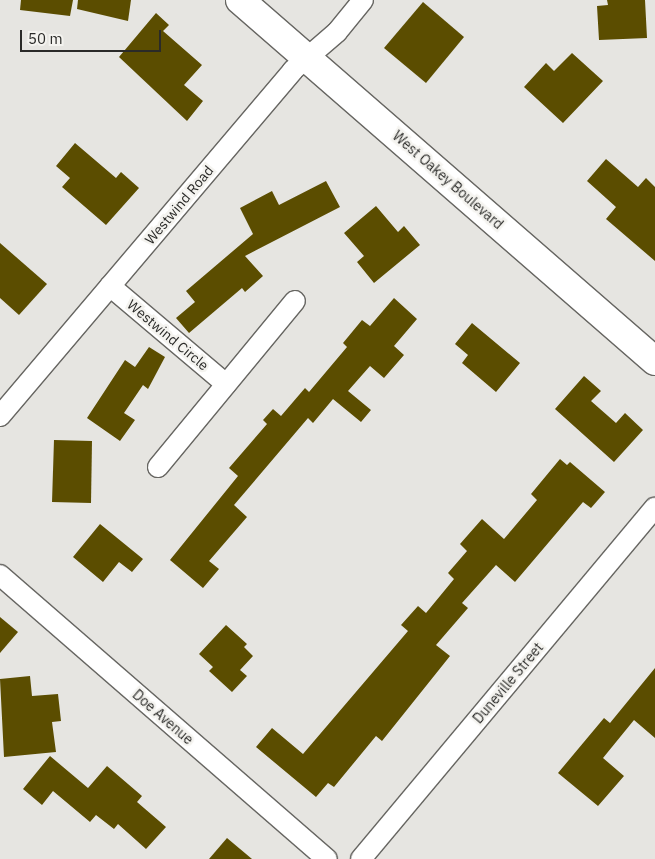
<!DOCTYPE html>
<html>
<head>
<meta charset="utf-8">
<style>
	body { margin:0 }
	#map { position:relative; width:655px; height:859px; overflow:hidden; background:#e6e5e1; font-family:"IBM Plex Sans",sans-serif }
	div>[style] { position:absolute }
	[style*='--x'] { left:calc(var(--x)*1px); top:calc(var(--y)*1px); width:calc(var(--w)*1px); rotate:calc(var(--a)*1deg) }
	.building>* { inset:0; background:#5b4d00 }
	.roads { filter:drop-shadow(1px 0 #676662) drop-shadow(-1px 0 #676662) drop-shadow(0 1px #676662) drop-shadow(0 -1px #676662) }
	.minor>* { height:20px; margin:-10px; padding:0 10px; transform-origin:10px; border-radius:10px; background:#fff }
	.secondary>* { height:28px; margin:-14px; padding:0 14px; transform-origin:14px; border-radius:14px; background:#fff }
	span { translate:-50% -50%; white-space:nowrap; text-align:center; line-height:1.15; -webkit-text-stroke:5px #f4f3ef; paint-order:stroke }
	.street-label { font-size:14px; color:#2a2a28 }
	.scale { position:absolute; left:20px; top:30px; width:141px; height:22px; box-sizing:border-box; border:2px solid #2a2a28; border-top:0; padding-left:6px; font-size:15px; line-height:18px; white-space:nowrap; color:#2a2a28; -webkit-text-stroke:4px #f4f3ef; paint-order:stroke }
</style>
</head>
<body>
<div id="map">
	<div class="building">
		<i style="clip-path:polygon(21px 0,73px 0,70px 16px,20px 10px)"></i>
		<i style="clip-path:polygon(78px 0,131px 0,128px 21px,77px 9px)"></i>
		<i style="clip-path:polygon(607px 0,645px 0,647px 38px,599px 40px,597px 6px,608px 5px)"></i>
		<i style="clip-path:polygon(423px 2px,464px 37px,426px 83px,384px 48px)"></i>
		<i style="clip-path:polygon(156px 13px,169px 25px,163px 31px,202px 65px,184px 85px,203px 101px,187px 121px,119px 57px)"></i>
		<i style="clip-path:polygon(572px 53px,603px 81px,563px 123px,524px 87px,546px 63px,554px 71px)"></i>
		<i style="clip-path:polygon(75px 143px,116px 178px,121px 172px,139px 188px,106px 225px,62px 187px,70px 178px,56px 166px)"></i>
		<i style="clip-path:polygon(606px 159px,638px 187px,646px 178px,655px 187px,655px 261px,606px 219px,616px 207px,587px 181px)"></i>
		<i style="clip-path:polygon(326px 181px,340px 207px,245px 256px,263px 276px,245px 292px,242px 288px,189px 333px,176px 318px,195px 302px,186px 291px,253px 234px,240px 208px,272px 191px,279px 205px)"></i>
		<i style="clip-path:polygon(376px 206px,398px 232px,404px 226px,420px 245px,374px 283px,357px 262px,364px 256px,344px 233px)"></i>
		<i style="clip-path:polygon(0 243px,47px 284px,19px 315px,0 298px)"></i>
		<i style="clip-path:polygon(394px 298px,417px 319px,394px 346px,404px 355px,384px 378px,370px 366px,348px 391px,371px 410px,361px 422px,333px 399px,313px 423px,308px 418px,234px 505px,247px 517px,209px 561px,219px 569px,203px 588px,170px 560px,238px 476px,229px 468px,267px 424px,263px 420px,273px 409px,281px 416px,305px 388px,309px 392px,347px 347px,343px 343px,362px 320px,370px 326px)"></i>
		<i style="clip-path:polygon(472px 323px,520px 363px,496px 392px,462px 363px,468px 355px,455px 344px)"></i>
		<i style="clip-path:polygon(149px 347px,165px 357px,148px 389px,143px 385px,124px 413px,135px 420px,120px 441px,87px 418px,125px 360px,135px 367px)"></i>
		<i style="clip-path:polygon(584px 376px,601px 391px,591px 401px,616px 423px,625px 413px,643px 430px,614px 462px,555px 409px)"></i>
		<i style="clip-path:polygon(54px 440px,92px 441px,91px 503px,52px 502px)"></i>
		<i style="clip-path:polygon(560px 459px,567px 465px,570px 462px,605px 492px,591px 508px,583px 502px,515px 582px,496px 565px,462px 603px,468px 608px,436px 645px,450px 656px,382px 741px,376px 736px,334px 787px,328px 783px,316px 797px,256px 747px,272px 728px,303px 754px,408px 631px,401px 625px,418px 606px,426px 613px,454px 579px,448px 573px,467px 551px,460px 544px,482px 519px,504px 539px,537px 500px,531px 494px)"></i>
		<i style="clip-path:polygon(100px 524px,143px 559px,132px 572px,119px 562px,103px 582px,73px 557px)"></i>
		<i style="clip-path:polygon(0 617px,18px 632px,0 653px)"></i>
		<i style="clip-path:polygon(226px 625px,247px 644px,244px 647px,253px 656px,240px 670px,247px 676px,232px 692px,209px 671px,213px 667px,199px 654px)"></i>
		<i style="clip-path:polygon(655px 668px,655px 738px,634px 720px,603px 758px,624px 776px,598px 806px,558px 773px,604px 718px,610px 723px)"></i>
		<i style="clip-path:polygon(30px 676px,32px 696px,58px 694px,61px 721px,52px 722px,56px 752px,4px 757px,0 679px)"></i>
		<i style="clip-path:polygon(50px 756px,88px 788px,107px 766px,142px 796px,137px 802px,166px 827px,146px 849px,118px 824px,114px 829px,96px 815px,90px 822px,53px 791px,42px 805px,23px 789px)"></i>
		<i style="clip-path:polygon(227px 838px,252px 859px,209px 859px)"></i>
	</div>
	<div class="roads">
		<div class="minor">
			<i style="--x:110;--y:286;--w:152;--a:40.2"></i>
			<i style="--x:0;--y:416;--w:453;--a:-49.7"></i>
			<i style="--x:293;--y:70;--w:58;--a:-40.8"></i>
			<i style="--x:337;--y:32;--w:41;--a:-50.9"></i>
			<i style="--x:158;--y:467;--w:215;--a:-50.5"></i>
			<i style="--x:0;--y:575;--w:433;--a:41"></i>
			<i style="--x:361;--y:859;--w:458;--a:-50.1"></i>
		</div>
		<div class="secondary">
			<i style="--x:240;--y:0;--w:550;--a:41.02"></i>
		</div>
	</div>
	<div class="street-label">
		<span style="left:448px;top:180px;rotate:41deg">West Oakey Boulevard</span>
		<span style="left:179px;top:205px;rotate:-50deg">Westwind Road</span>
		<span style="left:168px;top:335px;rotate:40deg">Westwind Circle</span>
		<span style="left:508px;top:683px;rotate:-50deg">Duneville Street</span>
		<span style="left:163px;top:717px;rotate:41deg">Doe Avenue</span>
	</div>
	<div class="scale">50 m</div>
</div>
</body>
</html>
